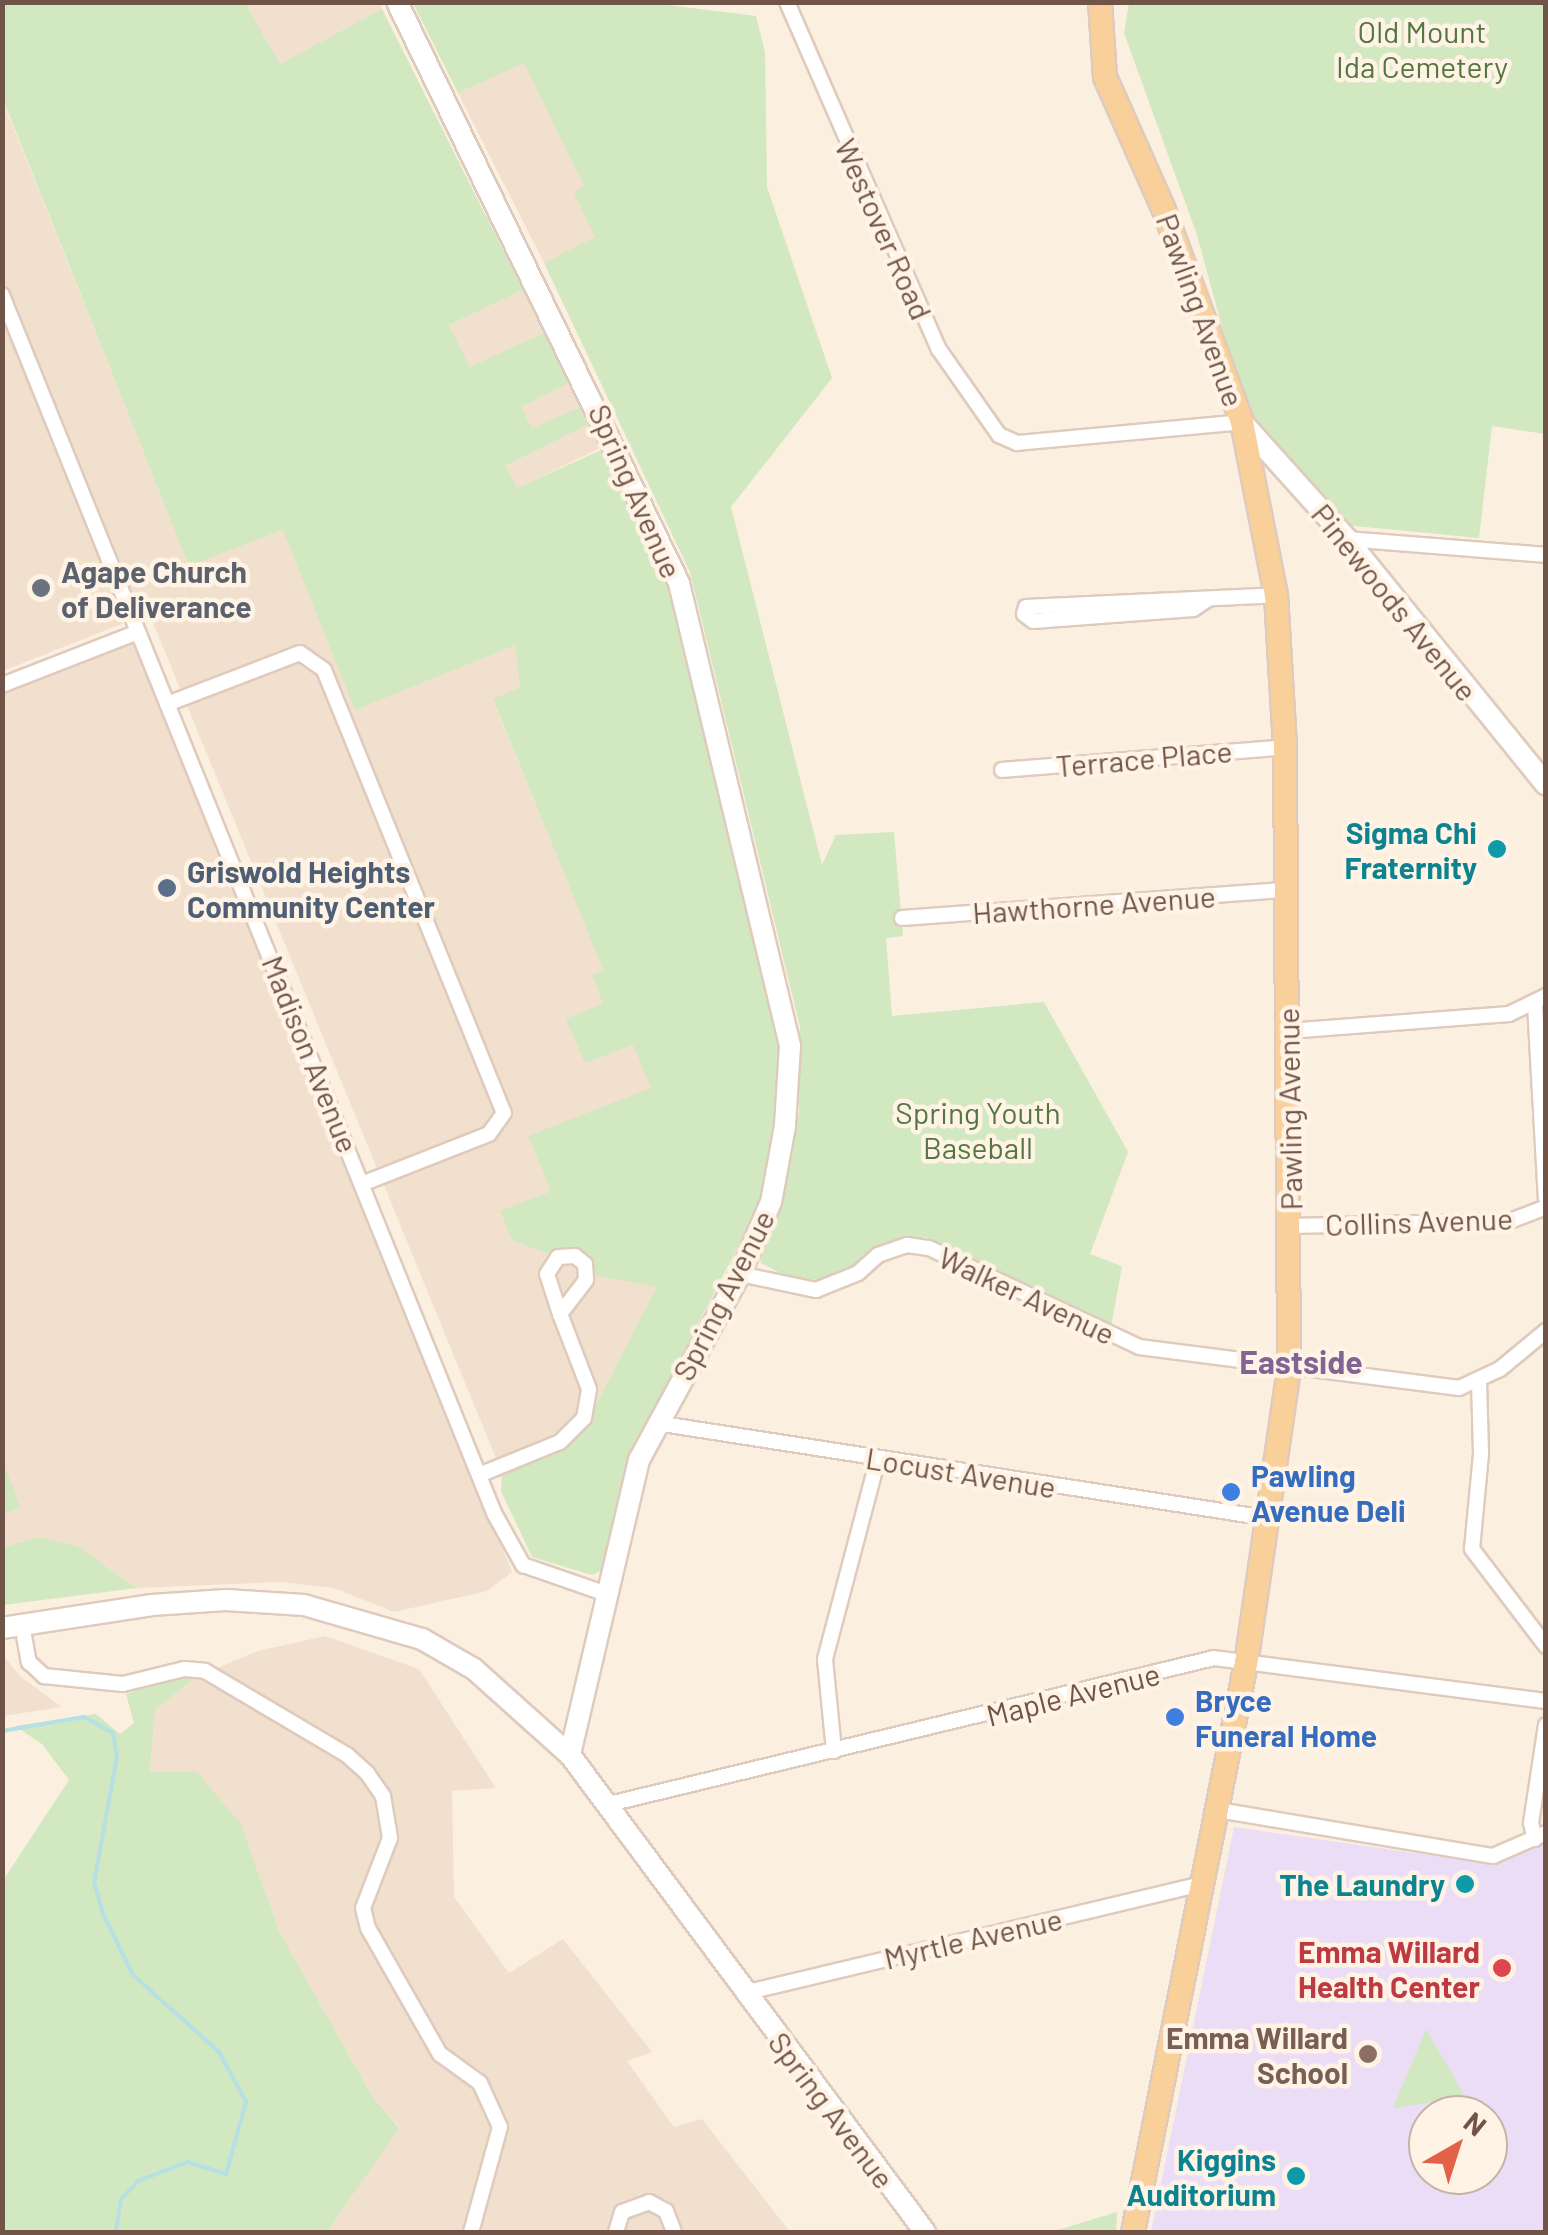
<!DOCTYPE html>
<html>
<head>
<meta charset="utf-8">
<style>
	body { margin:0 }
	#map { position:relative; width:1548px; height:2235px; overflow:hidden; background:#fbefe0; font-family:Barlow,sans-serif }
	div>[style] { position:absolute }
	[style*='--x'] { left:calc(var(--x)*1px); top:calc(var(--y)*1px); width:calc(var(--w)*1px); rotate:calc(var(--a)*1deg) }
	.residential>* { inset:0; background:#f2e0cf }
	.education>* { inset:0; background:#ecddf7 }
	.green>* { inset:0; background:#d2e8c0 }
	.stream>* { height:4px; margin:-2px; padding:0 2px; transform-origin:2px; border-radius:2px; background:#b6e0e3 }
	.roads { filter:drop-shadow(2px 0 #dfcbbd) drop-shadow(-2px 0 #dfcbbd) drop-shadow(0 2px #dfcbbd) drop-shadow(0 -2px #dfcbbd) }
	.street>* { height:14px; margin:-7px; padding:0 7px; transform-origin:7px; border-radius:7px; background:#fff }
	.secondary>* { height:20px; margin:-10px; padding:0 10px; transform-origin:10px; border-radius:10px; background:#fff }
	.primary>* { height:22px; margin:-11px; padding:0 11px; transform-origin:11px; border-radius:11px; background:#f9d09a }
	.dots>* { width:28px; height:28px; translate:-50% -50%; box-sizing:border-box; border:5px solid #fff3e6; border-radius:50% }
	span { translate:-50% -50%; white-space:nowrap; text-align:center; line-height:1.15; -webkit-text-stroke:9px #fff3e6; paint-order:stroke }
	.park-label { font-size:30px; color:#547741 }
	.street-label { font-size:30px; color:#715448 }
	.worship-label { font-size:30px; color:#5b616d; font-weight:700 }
	.left { translate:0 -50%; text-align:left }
	.culture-label { font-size:30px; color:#0d838f; font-weight:700 }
	.right { translate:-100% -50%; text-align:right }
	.service-label { font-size:30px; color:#4e5e75; font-weight:700 }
	.shop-label { font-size:30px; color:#366cbe; font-weight:700 }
	.health-label { font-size:30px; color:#be3a42; font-weight:700 }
	.education-label { font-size:30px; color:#785e54; font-weight:700 }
	.neighbourhood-label { font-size:32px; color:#816494; font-weight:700 }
	.frame { position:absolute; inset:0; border:5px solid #715448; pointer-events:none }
	.north { position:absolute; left:1408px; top:2095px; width:100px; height:100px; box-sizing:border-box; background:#fff3e6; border:2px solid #c6b3a7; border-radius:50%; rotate:39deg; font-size:28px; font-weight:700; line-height:40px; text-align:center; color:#715448 }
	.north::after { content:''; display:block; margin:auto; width:35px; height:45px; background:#e26148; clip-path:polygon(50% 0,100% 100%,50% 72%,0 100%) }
</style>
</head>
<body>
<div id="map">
	<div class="residential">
		<i style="clip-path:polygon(379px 2px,382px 9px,280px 65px,245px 3px)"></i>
		<i style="clip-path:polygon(524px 62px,585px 186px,596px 238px,544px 263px,458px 93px)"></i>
		<i style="clip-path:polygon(2px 100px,189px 565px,283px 530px,515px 642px,521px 688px,493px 700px,652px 1089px,529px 1137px,551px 1191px,501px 1211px,558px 1249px,580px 1251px,592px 1266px,658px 1287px,583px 1430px,562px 1448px,502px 1473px,149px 613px,3px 671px)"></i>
		<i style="clip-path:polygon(523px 290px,544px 333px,470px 368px,449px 325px)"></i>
		<i style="clip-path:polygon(569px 383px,580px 407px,533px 430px,521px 407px)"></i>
		<i style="clip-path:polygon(588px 423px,600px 448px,516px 489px,505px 467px)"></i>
		<i style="clip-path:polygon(133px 641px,512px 1572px,487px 1591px,394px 1612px,334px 1588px,280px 1582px,137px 1588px,77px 1546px,40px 1537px,3px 1547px,2px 694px)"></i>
		<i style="clip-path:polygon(325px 1636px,419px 1669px,496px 1788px,452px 1791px,454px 1897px,509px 1973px,563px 1939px,652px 2052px,627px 2061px,674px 2127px,702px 2119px,790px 2232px,327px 2232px,399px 2127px,372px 2096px,279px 1931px,241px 1824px,150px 1772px,155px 1710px,196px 1677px,258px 1651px)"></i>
		<i style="clip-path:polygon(2px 1654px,21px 1677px,62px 1707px,3px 1716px)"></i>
	</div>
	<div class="education">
		<i style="clip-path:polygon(evenodd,1234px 1827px,1490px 1864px,1545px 1843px,1545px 2232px,1151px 2232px,1234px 1827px,1428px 2115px,1488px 2115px,1488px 2175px,1428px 2175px,1428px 2115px)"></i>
	</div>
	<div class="green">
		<i style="clip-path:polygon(644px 2px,756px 16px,765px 52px,767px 187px,832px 378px,731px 507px,822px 865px,836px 835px,894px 832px,903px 936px,886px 938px,892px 1016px,1044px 1002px,1128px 1152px,1090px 1254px,1122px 1266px,1111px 1327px,925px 1237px,869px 1253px,831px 1282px,786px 1276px,761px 1263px,758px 1251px,784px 1194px,799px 1112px,800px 1027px,690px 572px,544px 263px,595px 237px,574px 193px,584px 186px,524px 63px,458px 93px,413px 3px)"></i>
		<i style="clip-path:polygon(3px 3px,245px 3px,280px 64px,382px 9px,523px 290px,449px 325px,470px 367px,544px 333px,569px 383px,521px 407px,532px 428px,587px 404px,596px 420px,506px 466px,517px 488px,610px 446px,672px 581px,783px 1037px,784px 1085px,762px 1201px,631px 1452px,601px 1571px,592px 1575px,532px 1557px,501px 1491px,502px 1473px,562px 1448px,583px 1430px,657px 1287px,592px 1275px,580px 1251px,545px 1253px,512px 1240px,500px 1211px,551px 1191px,528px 1136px,651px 1088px,633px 1045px,585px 1063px,566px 1019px,603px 1003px,592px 975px,603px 970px,493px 699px,520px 687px,515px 645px,355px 710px,283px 530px,189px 566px,3px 100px)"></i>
		<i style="clip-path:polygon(1129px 3px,1545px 3px,1545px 434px,1492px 426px,1479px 538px,1345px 525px,1244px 408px,1197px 235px,1124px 33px)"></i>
		<i style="clip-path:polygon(3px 1460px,20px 1508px,3px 1514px,2px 1514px)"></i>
		<i style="clip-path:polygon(40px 1537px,77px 1546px,137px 1588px,3px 1605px,3px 1547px)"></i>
		<i style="clip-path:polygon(177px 1677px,196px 1677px,155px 1710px,150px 1772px,197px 1772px,241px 1824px,279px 1931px,372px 2096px,399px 2128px,327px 2232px,3px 2232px,2px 1882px,69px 1780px,42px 1744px,15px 1726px,96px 1714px,120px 1734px,134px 1723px,126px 1694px)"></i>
		<i style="clip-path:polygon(1426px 2029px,1466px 2098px,1393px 2108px)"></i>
		<i style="clip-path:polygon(1117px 2212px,1116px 2232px,1051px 2232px)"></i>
	</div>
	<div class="stream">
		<i style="--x:2;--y:1731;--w:83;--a:-9.7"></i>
		<i style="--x:84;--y:1717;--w:33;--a:29"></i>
		<i style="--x:113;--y:1733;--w:24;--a:81"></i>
		<i style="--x:117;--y:1757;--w:127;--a:100.4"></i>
		<i style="--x:94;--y:1882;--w:35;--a:74"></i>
		<i style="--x:104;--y:1916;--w:66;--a:63.8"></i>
		<i style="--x:133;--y:1975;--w:115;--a:41.8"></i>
		<i style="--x:219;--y:2052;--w:57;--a:61.6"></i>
		<i style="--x:246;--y:2102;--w:75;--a:105.5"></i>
		<i style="--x:226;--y:2174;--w:41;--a:-162.9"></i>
		<i style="--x:187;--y:2162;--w:53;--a:158.8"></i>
		<i style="--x:138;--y:2181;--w:25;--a:133"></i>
		<i style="--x:121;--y:2199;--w:33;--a:99"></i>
	</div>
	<div class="roads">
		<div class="street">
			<i style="--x:787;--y:2;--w:378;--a:66.4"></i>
			<i style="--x:938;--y:348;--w:106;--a:55"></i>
			<i style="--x:999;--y:435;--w:20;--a:24"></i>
			<i style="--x:1017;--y:443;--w:226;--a:-5.3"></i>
			<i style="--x:2;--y:295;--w:1314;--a:68"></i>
			<i style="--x:494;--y:1513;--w:60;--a:60.9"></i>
			<i style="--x:523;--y:1565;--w:86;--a:19.1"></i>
			<i style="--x:1347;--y:539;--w:200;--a:4.6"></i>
			<i style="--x:1207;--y:600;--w:17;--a:147"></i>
			<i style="--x:1193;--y:609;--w:160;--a:175.7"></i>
			<i style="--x:1033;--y:621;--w:11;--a:-142"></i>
			<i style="--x:1024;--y:614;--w:7;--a:-74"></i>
			<i style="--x:1026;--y:607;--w:250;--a:-2.7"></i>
			<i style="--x:2;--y:685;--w:146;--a:-21.3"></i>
			<i style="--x:167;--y:704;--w:142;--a:-21"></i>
			<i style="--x:300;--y:653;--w:29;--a:35"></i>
			<i style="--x:324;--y:670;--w:478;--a:67.9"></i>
			<i style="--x:504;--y:1113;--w:26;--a:126"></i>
			<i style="--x:489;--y:1134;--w:134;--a:158.6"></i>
			<i style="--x:1002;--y:770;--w:284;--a:-4.6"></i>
			<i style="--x:902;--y:918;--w:385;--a:-4.2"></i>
			<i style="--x:1535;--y:1004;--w:194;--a:86.8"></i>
			<i style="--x:1288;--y:1031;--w:222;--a:-4.4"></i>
			<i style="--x:1509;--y:1014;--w:41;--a:-25.9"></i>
			<i style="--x:1290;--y:1226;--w:220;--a:-1.3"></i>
			<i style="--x:1510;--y:1221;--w:39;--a:-21"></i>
			<i style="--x:575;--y:1256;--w:13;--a:39"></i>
			<i style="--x:585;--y:1264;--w:16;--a:86"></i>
			<i style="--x:586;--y:1280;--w:43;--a:127.4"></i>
			<i style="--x:560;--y:1314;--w:42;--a:-108"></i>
			<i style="--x:547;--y:1274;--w:20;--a:-57"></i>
			<i style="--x:558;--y:1257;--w:17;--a:-3"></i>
			<i style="--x:740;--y:1274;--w:78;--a:11.9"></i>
			<i style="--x:816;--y:1290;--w:45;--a:-22"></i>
			<i style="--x:858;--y:1273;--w:27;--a:-42"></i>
			<i style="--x:878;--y:1255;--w:31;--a:-19"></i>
			<i style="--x:907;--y:1245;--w:22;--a:8"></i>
			<i style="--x:929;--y:1248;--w:232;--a:25.2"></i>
			<i style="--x:1139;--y:1347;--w:323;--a:7.3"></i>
			<i style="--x:1459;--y:1388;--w:45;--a:-24.9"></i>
			<i style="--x:1500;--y:1369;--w:60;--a:-39.6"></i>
			<i style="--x:1479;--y:1381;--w:73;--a:88.4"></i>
			<i style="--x:1481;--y:1454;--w:95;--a:95.4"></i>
			<i style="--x:1472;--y:1549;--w:122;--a:52.7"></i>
			<i style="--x:656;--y:1423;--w:618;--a:8.84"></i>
			<i style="--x:479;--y:1475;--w:87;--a:-22.2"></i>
			<i style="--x:560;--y:1442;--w:34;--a:-45"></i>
			<i style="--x:584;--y:1418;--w:29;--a:-80"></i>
			<i style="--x:589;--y:1389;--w:80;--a:-111.1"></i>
			<i style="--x:22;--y:1624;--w:39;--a:80"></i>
			<i style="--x:29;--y:1662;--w:21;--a:43"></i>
			<i style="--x:44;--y:1676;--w:79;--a:5.8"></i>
			<i style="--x:123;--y:1684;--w:63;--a:-13.8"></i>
			<i style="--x:184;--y:1669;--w:21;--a:5"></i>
			<i style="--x:205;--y:1671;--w:165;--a:30.6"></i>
			<i style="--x:347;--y:1755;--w:27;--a:42"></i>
			<i style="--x:367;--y:1773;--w:28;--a:55"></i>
			<i style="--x:383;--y:1796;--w:43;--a:80.5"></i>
			<i style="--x:390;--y:1838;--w:75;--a:111.1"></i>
			<i style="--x:363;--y:1908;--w:21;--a:76"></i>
			<i style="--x:368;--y:1928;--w:145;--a:60.3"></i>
			<i style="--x:440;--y:2054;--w:49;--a:35.9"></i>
			<i style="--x:480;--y:2083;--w:48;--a:65.6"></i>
			<i style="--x:500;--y:2127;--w:109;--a:105.4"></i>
			<i style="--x:834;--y:1751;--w:92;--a:-95.6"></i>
			<i style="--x:825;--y:1659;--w:207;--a:-75.2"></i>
			<i style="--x:605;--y:1805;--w:626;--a:-13.57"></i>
			<i style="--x:1214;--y:1658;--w:335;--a:7.4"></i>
			<i style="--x:1218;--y:1810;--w:279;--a:9.5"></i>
			<i style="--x:1493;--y:1856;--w:58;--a:-23.5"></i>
			<i style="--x:1535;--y:1839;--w:16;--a:-104"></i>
			<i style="--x:1531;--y:1823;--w:99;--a:-81.3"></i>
			<i style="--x:744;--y:1993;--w:471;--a:-13.4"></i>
			<i style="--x:616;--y:2232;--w:21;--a:-73"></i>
			<i style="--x:622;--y:2212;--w:29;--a:-20"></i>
			<i style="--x:649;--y:2202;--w:19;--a:28"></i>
			<i style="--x:666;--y:2211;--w:22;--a:69"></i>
		</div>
		<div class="secondary">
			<i style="--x:397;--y:2;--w:646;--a:64.11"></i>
			<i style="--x:679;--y:583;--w:476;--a:76.5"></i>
			<i style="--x:790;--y:1046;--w:80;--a:93.6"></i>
			<i style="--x:785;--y:1126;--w:77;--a:100.4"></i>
			<i style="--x:771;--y:1202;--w:78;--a:113.3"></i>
			<i style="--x:740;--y:1274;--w:212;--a:118.5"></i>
			<i style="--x:639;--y:1460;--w:303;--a:103.2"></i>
			<i style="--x:1242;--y:422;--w:157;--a:48.1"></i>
			<i style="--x:1347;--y:539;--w:316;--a:51"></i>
			<i style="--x:2;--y:1628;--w:152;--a:-8.7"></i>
			<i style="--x:152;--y:1605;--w:74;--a:-3.9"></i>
			<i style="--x:226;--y:1600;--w:78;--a:3.7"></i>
			<i style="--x:304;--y:1605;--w:123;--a:16.1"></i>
			<i style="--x:422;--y:1639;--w:60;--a:30"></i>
			<i style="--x:474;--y:1669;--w:129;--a:41.9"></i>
			<i style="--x:570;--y:1755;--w:595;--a:53.34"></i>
		</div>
		<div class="primary">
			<i style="--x:1100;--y:2;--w:75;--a:86.2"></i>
			<i style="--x:1105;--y:77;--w:145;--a:66.1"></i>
			<i style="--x:1164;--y:210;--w:226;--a:69.8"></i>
			<i style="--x:1242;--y:422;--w:176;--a:78.9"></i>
			<i style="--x:1276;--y:595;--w:152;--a:86.6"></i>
			<i style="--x:1285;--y:747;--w:622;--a:89.63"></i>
			<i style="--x:1289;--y:1369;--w:292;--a:98.3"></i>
			<i style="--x:1247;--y:1658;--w:585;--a:101.23"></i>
		</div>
	</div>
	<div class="dots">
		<i style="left:41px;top:588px;background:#6b7280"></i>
		<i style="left:1497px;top:849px;background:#0f9aa8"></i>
		<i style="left:167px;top:888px;background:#5c6f8a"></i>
		<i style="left:1231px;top:1492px;background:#3f7fe0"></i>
		<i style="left:1175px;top:1717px;background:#3f7fe0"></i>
		<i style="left:1465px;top:1884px;background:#0f9aa8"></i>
		<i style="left:1502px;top:1968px;background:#e0444e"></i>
		<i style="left:1368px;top:2054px;background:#8d6e63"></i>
		<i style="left:1296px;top:2176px;background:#0f9aa8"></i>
	</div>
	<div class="park-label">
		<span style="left:1422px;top:48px">Old Mount<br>Ida Cemetery</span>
		<span style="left:978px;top:1129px">Spring Youth<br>Baseball</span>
	</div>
	<div class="street-label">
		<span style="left:884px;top:229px;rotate:66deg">Westover Road</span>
		<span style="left:1201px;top:310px;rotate:70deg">Pawling Avenue</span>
		<span style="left:636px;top:491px;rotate:66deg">Spring Avenue</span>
		<span style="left:1395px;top:602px;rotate:51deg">Pinewoods Avenue</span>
		<span style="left:1144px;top:758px;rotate:-5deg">Terrace Place</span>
		<span style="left:1094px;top:904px;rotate:-4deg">Hawthorne Avenue</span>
		<span style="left:311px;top:1054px;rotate:68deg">Madison Avenue</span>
		<span style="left:1289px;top:1109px;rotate:-91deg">Pawling Avenue</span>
		<span style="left:1419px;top:1221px;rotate:-2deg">Collins Avenue</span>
		<span style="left:723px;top:1295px;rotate:-63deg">Spring Avenue</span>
		<span style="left:1027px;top:1295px;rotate:25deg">Walker Avenue</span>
		<span style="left:961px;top:1472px;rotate:9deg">Locust Avenue</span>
		<span style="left:1073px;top:1694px;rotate:-14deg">Maple Avenue</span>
		<span style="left:973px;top:1938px;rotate:-13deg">Myrtle Avenue</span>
		<span style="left:832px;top:2110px;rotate:53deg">Spring Avenue</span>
	</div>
	<div class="worship-label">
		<span class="left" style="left:61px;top:588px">Agape Church<br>of Deliverance</span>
	</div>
	<div class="culture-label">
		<span class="right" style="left:1477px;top:849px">Sigma Chi<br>Fraternity</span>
		<span class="right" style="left:1445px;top:1884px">The Laundry</span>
		<span class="right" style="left:1276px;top:2176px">Kiggins<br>Auditorium</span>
	</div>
	<div class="service-label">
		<span class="left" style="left:187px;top:888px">Griswold Heights<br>Community Center</span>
	</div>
	<div class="shop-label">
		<span class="left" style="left:1251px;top:1492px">Pawling<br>Avenue Deli</span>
		<span class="left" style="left:1195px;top:1717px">Bryce<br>Funeral Home</span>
	</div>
	<div class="health-label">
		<span class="right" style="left:1480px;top:1968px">Emma Willard<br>Health Center</span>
	</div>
	<div class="education-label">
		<span class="right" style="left:1348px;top:2054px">Emma Willard<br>School</span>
	</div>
	<div class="neighbourhood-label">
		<span style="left:1301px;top:1361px">Eastside</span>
	</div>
	<div class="frame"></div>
	<div class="north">N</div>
</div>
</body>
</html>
